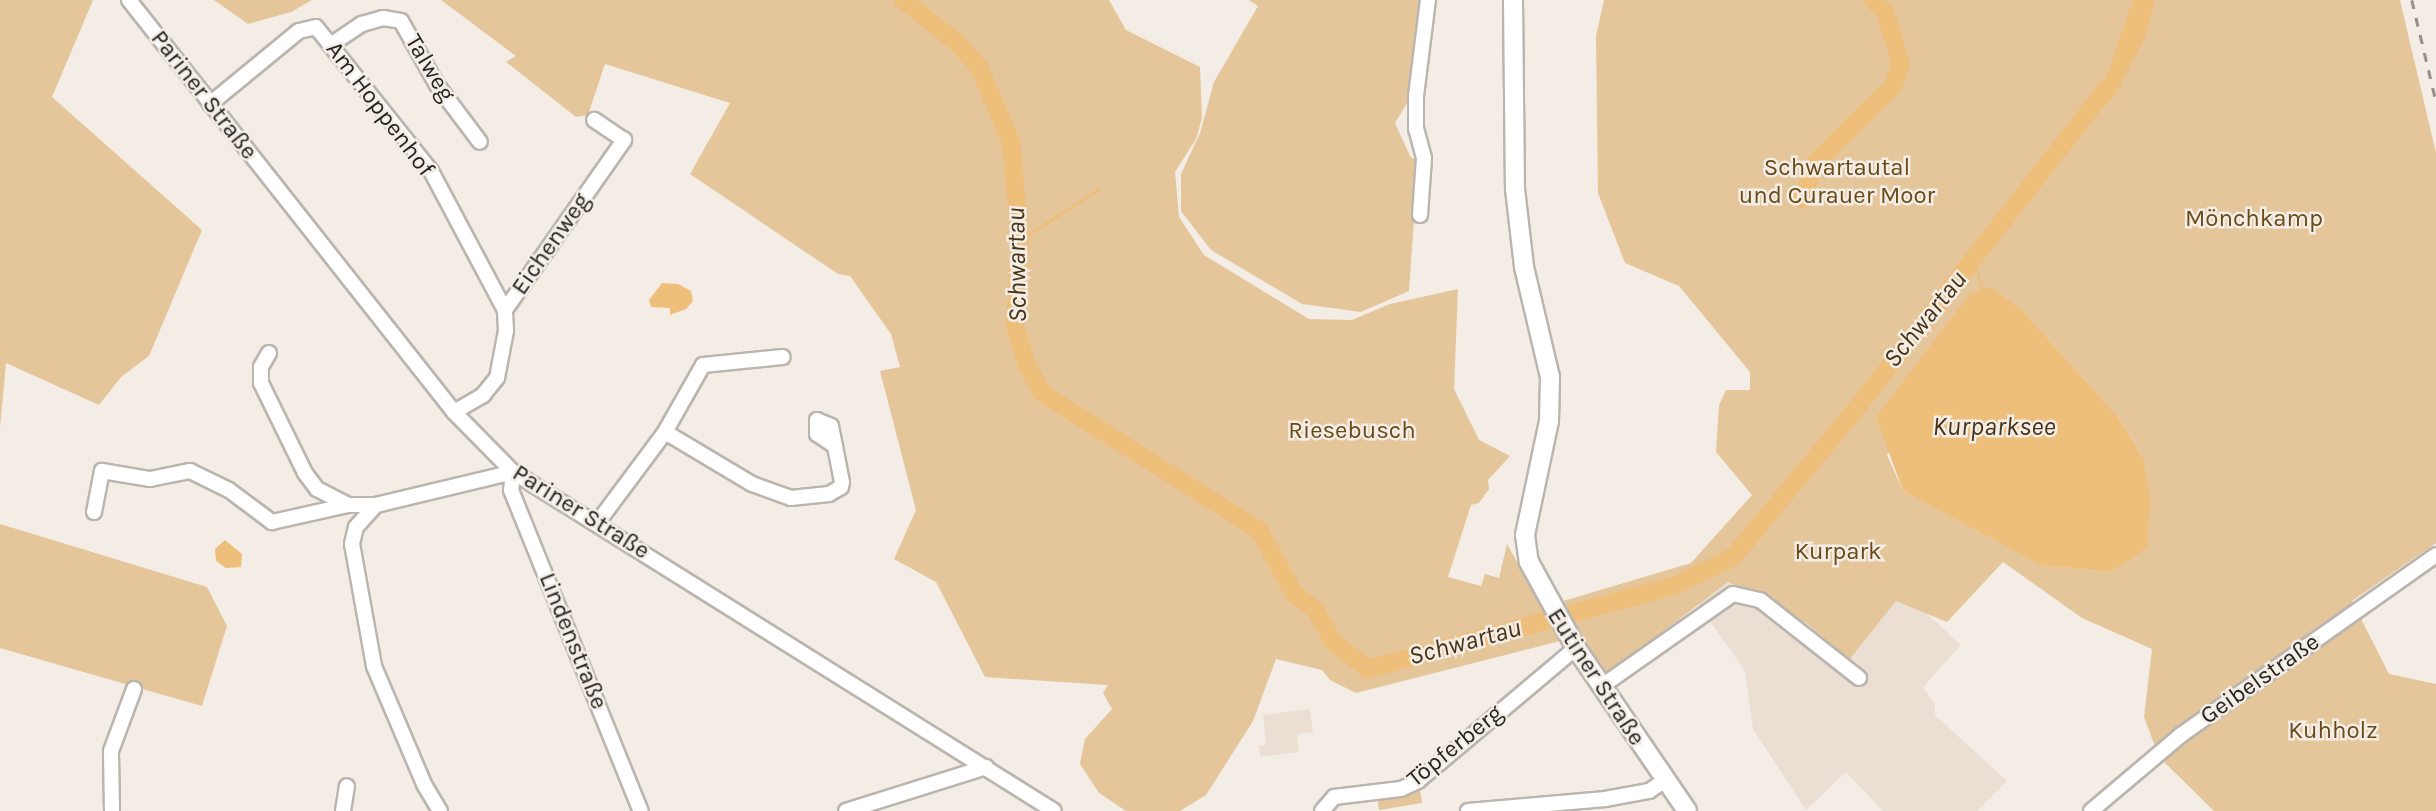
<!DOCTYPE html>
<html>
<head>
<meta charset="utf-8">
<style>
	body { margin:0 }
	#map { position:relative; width:2436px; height:811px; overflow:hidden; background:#f3ede6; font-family:Karla,sans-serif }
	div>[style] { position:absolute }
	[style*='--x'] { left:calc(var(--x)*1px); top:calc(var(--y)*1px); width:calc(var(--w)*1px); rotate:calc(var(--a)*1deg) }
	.built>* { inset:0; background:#eadfd2 }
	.green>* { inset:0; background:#e5c59a }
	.water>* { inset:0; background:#eebe7b }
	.stream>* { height:2.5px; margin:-1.25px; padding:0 1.25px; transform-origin:1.25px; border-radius:1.25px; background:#eebe7b }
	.river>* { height:18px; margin:-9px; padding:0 9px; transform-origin:9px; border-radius:9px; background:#eebe7b }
	.roads { filter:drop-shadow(2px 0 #bab5ae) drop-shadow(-2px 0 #bab5ae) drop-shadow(0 2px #bab5ae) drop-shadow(0 -2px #bab5ae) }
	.minor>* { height:14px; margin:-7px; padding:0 7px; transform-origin:7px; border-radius:7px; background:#fff }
	.major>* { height:18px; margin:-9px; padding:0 9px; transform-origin:9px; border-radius:9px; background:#fff }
	.rail>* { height:2.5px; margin-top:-1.25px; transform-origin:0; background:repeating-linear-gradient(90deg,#95908b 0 9px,transparent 0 18px) }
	span { translate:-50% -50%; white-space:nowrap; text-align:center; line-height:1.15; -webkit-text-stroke:5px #f3ede6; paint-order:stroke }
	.street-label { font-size:24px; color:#262421 }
	.park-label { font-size:24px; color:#6a4a17 }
	.water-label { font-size:26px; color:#473316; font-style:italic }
</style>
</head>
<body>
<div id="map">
	<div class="built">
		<i style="clip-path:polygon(1728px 582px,1808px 624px,1849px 660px,1896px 601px,1924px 611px,1961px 645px,1923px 687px,1935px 704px,1935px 715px,2007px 781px,1977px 811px,1883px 811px,1846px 772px,1806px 810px,1753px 729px,1745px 671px,1698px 604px)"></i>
		<i style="clip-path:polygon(1310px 709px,1313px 732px,1297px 734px,1299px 752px,1260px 757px,1259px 746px,1266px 744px,1263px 715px)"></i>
	</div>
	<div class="green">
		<i style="clip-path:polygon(0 0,93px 0,52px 97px,202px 230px,149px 356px,121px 377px,99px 405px,6px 363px,0 428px)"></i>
		<i style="clip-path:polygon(214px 0,312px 0,291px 12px,248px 24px)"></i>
		<i style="clip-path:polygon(evenodd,441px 0,1109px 0,1126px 30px,1200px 67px,1202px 118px,1196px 139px,1175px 172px,1179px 217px,1204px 255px,1309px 319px,1352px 320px,1390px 304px,1458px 289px,1454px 389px,1479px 440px,1510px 456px,1488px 480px,1489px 489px,1479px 503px,1471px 505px,1448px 577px,1481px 586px,1485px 574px,1499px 578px,1507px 544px,1545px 612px,1560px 602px,1691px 563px,1752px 495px,1716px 452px,1719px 405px,1726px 390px,1750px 390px,1750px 372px,1679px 286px,1625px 263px,1598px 193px,1596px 36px,1604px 0,2400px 0,2436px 153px,2436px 543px,2352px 601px,2389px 674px,2436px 684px,2436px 811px,2214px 811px,2159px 757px,2144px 717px,2152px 649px,2082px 618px,2003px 562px,1947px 622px,1896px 601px,1849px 660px,1808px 624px,1728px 582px,1597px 682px,1568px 639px,1356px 693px,1330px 680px,1322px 670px,1276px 659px,1253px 721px,1206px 795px,1180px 811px,1126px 811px,1099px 793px,1080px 764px,1085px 739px,1112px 709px,1103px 693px,1108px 685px,985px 677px,936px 582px,894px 559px,916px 510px,880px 371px,900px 367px,891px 334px,850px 276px,838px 274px,690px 174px,730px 103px,605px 64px,588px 115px,576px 117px,506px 62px,516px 56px,441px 0,2024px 312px,2119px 418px,2143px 458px,2110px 572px,2042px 565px,1903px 491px,1887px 455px,2024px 312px)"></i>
		<i style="clip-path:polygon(1249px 0,1423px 0,1412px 95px,1395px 123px,1410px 156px,1418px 162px,1409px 291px,1361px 312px,1302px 304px,1211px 250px,1181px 211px,1181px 174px,1200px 133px,1214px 82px,1258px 6px)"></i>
		<i style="clip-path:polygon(0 524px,207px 587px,227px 626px,202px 706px,0 648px)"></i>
		<i style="clip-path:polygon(1419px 782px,1422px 803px,1379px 810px,1377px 796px)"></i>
	</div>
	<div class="water">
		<i style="clip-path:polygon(2133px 0,2155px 0,2146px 35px,2114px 97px,2096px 107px)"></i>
		<i style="clip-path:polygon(1974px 260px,1984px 289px,1991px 287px,2024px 312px,2119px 418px,2143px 458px,2150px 497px,2147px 548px,2110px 572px,2041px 565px,1903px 491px,1876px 417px,1969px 295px,1981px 290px)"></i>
		<i style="clip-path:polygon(662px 283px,678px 284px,691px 291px,693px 301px,686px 309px,670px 315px,670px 308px,651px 307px,649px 300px)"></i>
		<i style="clip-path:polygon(225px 540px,242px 554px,241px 567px,226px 568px,216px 561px,215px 549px)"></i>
	</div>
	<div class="stream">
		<i style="--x:1020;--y:240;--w:94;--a:-32.8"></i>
	</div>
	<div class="river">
		<i style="--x:903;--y:0;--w:68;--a:38.4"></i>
		<i style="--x:956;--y:42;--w:34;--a:47"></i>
		<i style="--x:979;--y:67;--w:82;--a:66.9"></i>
		<i style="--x:1011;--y:142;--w:98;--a:84.8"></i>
		<i style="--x:1020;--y:240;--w:86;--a:93.3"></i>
		<i style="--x:1015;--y:326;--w:39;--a:73"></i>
		<i style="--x:1026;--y:363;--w:34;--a:62"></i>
		<i style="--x:1042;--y:393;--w:258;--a:32.3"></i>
		<i style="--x:1260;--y:531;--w:72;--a:61.6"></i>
		<i style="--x:1294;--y:594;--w:26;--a:36"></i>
		<i style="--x:1315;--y:609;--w:38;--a:61"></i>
		<i style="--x:1333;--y:642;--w:44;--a:37.6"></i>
		<i style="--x:1368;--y:669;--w:317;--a:-15.2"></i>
		<i style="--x:1674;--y:586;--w:66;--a:-26.2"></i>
		<i style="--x:1733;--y:557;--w:199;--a:-50.3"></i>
		<i style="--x:1860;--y:404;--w:402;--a:-52"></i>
		<i style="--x:1802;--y:199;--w:40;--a:-69"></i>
		<i style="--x:1816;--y:162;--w:108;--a:-44.6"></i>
		<i style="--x:1893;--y:86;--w:23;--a:-70"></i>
		<i style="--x:1901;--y:64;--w:54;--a:-107.1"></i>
		<i style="--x:1885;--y:12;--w:17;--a:-135"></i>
	</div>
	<div class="roads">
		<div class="minor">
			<i style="--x:129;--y:0;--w:525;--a:51.73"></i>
			<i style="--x:454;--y:412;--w:84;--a:45.5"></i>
			<i style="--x:513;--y:472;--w:638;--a:32.07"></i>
			<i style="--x:332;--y:44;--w:36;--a:-34"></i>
			<i style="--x:362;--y:24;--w:22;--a:-16"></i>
			<i style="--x:383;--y:18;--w:18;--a:9"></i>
			<i style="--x:401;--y:21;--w:73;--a:60.6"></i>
			<i style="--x:437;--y:85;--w:71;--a:53"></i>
			<i style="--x:210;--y:104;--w:115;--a:-39.4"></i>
			<i style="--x:299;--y:31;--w:17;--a:-13"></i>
			<i style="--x:316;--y:27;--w:184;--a:51.4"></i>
			<i style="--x:431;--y:171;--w:157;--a:62"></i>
			<i style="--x:1420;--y:215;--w:57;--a:-86"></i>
			<i style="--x:1424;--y:158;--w:30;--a:-105"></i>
			<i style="--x:1416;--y:129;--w:33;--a:-90"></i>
			<i style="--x:1416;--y:96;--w:97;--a:-82.9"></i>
			<i style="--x:269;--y:353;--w:16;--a:120"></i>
			<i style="--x:261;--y:367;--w:16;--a:90"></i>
			<i style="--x:261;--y:383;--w:100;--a:63.9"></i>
			<i style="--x:305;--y:473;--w:20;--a:53"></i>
			<i style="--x:317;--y:489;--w:35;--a:27"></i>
			<i style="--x:454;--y:412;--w:34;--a:-30"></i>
			<i style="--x:483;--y:395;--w:22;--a:-51"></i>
			<i style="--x:497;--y:378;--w:48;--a:-79.2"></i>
			<i style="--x:506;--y:331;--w:21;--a:-93"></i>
			<i style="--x:505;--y:310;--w:208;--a:-55"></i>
			<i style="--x:624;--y:140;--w:36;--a:-146"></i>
			<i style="--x:665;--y:432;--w:101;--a:30.9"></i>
			<i style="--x:752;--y:484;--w:41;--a:19.7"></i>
			<i style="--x:791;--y:498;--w:38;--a:-6"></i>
			<i style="--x:829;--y:494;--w:14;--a:-30"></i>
			<i style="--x:841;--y:487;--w:5;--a:-79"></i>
			<i style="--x:842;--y:482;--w:57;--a:-101.1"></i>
			<i style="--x:831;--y:426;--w:15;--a:-157"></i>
			<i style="--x:817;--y:420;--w:14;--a:90"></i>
			<i style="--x:817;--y:434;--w:22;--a:34"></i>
			<i style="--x:513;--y:472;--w:18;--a:96"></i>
			<i style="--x:511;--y:490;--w:346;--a:68"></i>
			<i style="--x:94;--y:512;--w:42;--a:-79"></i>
			<i style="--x:102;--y:471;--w:49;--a:9.5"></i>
			<i style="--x:150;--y:479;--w:41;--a:-11.3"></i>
			<i style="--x:190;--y:471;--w:43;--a:26"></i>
			<i style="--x:229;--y:490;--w:54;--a:36.7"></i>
			<i style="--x:272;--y:522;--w:78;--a:-12.6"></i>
			<i style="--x:348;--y:505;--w:28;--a:0"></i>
			<i style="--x:598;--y:522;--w:112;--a:-53.3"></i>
			<i style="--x:665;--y:432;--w:77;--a:-60.4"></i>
			<i style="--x:703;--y:365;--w:80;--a:-5.7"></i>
			<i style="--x:1602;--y:686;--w:160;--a:-35.1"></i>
			<i style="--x:1733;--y:594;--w:28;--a:13"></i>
			<i style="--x:1760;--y:600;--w:126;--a:38.2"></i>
			<i style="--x:112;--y:811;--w:60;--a:-91"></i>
			<i style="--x:111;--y:751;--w:66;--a:-69.6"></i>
			<i style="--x:343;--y:811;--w:25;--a:-81"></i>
			<i style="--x:440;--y:811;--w:31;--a:-121"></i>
			<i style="--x:424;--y:784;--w:128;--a:-113"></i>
			<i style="--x:374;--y:666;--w:124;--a:-100.2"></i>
			<i style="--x:352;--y:544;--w:17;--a:-77"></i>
			<i style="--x:356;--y:527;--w:30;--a:-48"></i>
			<i style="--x:376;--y:505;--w:141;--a:-13.5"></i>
			<i style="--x:846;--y:811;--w:147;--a:-17.4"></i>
			<i style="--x:1322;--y:811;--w:18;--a:-49"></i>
			<i style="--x:1334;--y:797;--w:67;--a:-6.8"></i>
			<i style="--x:1401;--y:789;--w:19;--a:-25"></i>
			<i style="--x:1418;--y:781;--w:207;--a:-40.1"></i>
			<i style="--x:1468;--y:811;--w:138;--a:-5"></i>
			<i style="--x:1605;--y:799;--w:45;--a:-10.3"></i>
			<i style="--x:1649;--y:791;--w:18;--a:-34"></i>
			<i style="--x:2091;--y:811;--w:118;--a:-40.2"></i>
			<i style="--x:2181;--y:735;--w:312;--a:-35.2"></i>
		</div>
		<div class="major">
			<i style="--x:1513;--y:0;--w:189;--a:89.4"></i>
			<i style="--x:1515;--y:189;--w:79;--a:83.4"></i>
			<i style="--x:1524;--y:267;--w:113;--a:76.7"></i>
			<i style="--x:1550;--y:377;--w:44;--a:91.3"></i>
			<i style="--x:1549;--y:421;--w:116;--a:101.9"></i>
			<i style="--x:1525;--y:535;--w:27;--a:82"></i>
			<i style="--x:1529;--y:562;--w:98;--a:61.3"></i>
			<i style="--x:1576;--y:648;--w:197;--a:55.7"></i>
		</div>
	</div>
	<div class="rail">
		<i style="--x:2412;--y:0;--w:104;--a:76.6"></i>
	</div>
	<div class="street-label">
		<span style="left:430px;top:68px;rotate:59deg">Talweg</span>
		<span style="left:204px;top:95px;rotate:52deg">Pariner Straße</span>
		<span style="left:380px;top:109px;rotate:53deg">Am Hoppenhof</span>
		<span style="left:551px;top:244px;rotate:-55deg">Eichenweg</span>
		<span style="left:581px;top:512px;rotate:32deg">Pariner Straße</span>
		<span style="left:573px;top:641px;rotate:68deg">Lindenstraße</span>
		<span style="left:1596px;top:677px;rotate:57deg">Eutiner Straße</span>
		<span style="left:2260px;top:679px;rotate:-35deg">Geibelstraße</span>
		<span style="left:1455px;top:746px;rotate:-39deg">Töpferberg</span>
	</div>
	<div class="park-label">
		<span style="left:1837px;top:182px">Schwartautal<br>und Curauer Moor</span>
		<span style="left:2254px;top:219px">Mönchkamp</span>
		<span style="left:1352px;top:431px">Riesebusch</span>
		<span style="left:1838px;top:552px">Kurpark</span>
		<span style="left:2333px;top:731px">Kuhholz</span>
	</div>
	<div class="water-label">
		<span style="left:1017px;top:265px;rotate:-91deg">Schwartau</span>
		<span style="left:1925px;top:319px;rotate:-51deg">Schwartau</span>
		<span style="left:1994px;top:427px">Kurparksee</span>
		<span style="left:1465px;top:642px;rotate:-15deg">Schwartau</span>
	</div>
</div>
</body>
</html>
